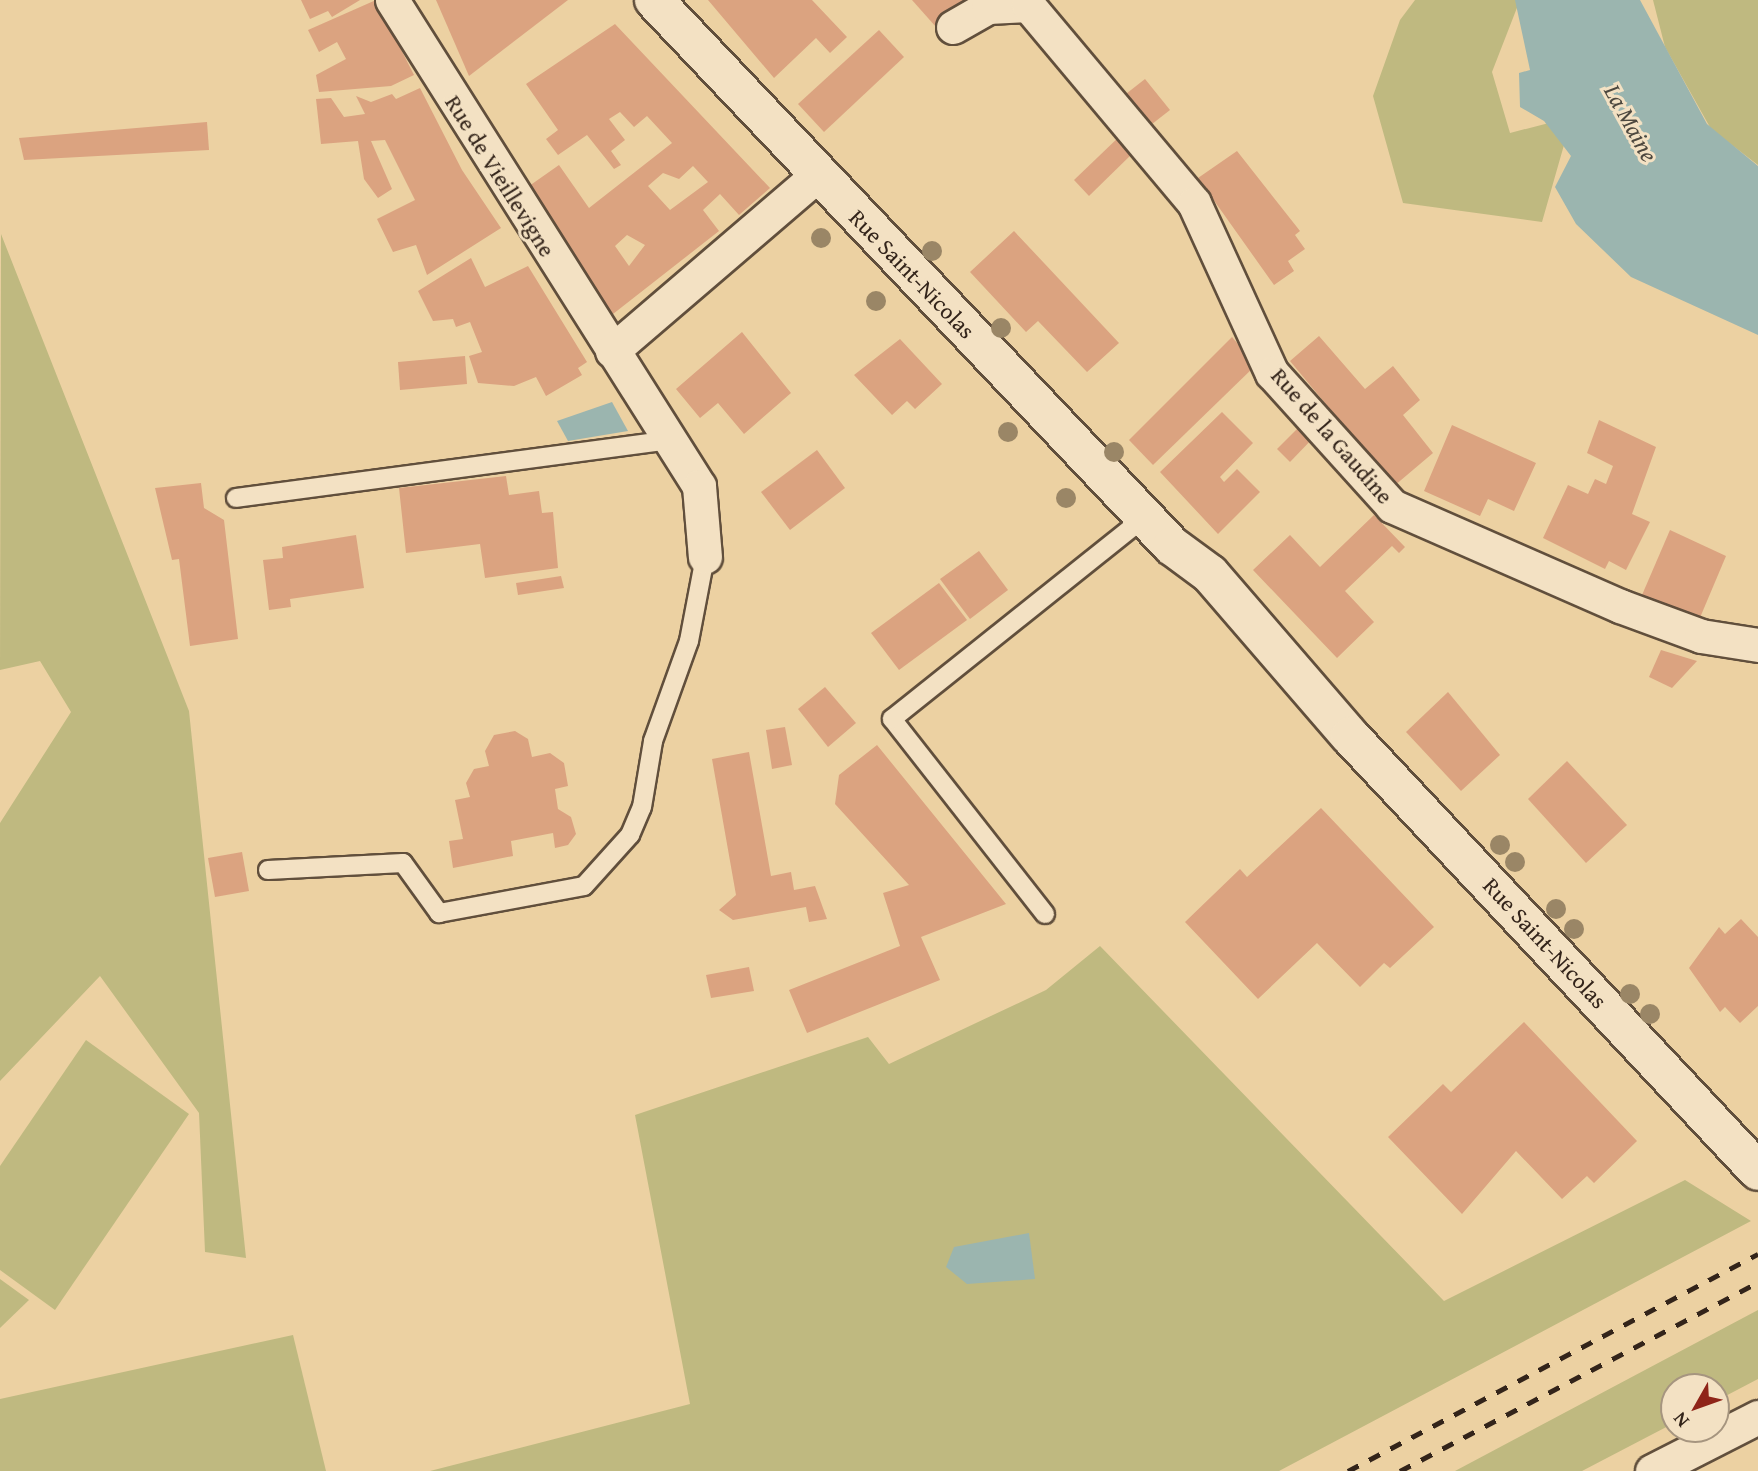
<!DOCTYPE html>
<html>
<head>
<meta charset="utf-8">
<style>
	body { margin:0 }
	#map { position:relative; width:1758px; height:1471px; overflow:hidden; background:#ecd1a2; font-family:"Gentium Book Plus",serif }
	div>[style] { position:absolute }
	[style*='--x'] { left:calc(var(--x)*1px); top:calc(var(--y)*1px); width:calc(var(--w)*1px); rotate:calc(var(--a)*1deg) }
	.green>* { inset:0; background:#bfb980 }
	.water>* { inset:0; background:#9bb5af }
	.building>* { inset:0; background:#dba380 }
	.roads { filter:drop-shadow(2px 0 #614f3c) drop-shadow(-2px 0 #614f3c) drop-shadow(0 2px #614f3c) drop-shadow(0 -2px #614f3c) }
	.service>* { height:18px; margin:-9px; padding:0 9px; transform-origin:9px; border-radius:9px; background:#f3e1c3 }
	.minor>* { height:33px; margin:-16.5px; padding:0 16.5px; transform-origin:16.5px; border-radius:16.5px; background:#f3e1c3 }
	.secondary>* { height:38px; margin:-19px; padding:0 19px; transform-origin:19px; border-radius:19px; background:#f3e1c3 }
	.rail>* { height:5px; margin-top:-2.5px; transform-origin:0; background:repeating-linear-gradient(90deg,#33241a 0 12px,transparent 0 24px) }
	.trees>* { width:20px; height:20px; margin:-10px; border-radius:50%; background:#9a8666 }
	span { translate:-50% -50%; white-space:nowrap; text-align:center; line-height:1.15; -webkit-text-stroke:6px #f3e1c3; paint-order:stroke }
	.street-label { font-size:23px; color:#33241a }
	.water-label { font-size:24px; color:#4d483f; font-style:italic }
	.north { position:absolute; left:1660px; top:1373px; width:70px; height:70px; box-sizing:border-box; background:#f3e1c3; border:2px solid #a6957f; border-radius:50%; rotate:230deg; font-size:19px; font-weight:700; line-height:28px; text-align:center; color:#33241a }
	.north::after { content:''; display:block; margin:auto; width:24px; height:32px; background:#8f2418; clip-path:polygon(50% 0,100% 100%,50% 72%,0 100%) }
</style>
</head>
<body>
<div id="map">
	<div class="green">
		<i style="clip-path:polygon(1415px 0,1520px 0,1492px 72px,1510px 133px,1572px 117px,1542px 222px,1403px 203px,1373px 96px,1400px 20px)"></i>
		<i style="clip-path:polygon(1653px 0,1758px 0,1758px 165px,1711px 129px,1665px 47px)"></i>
		<i style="clip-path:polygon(1px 234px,189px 711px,246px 1258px,205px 1252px,199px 1113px,100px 976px,0 1081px,0 823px,71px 712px,40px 661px,0 670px)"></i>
		<i style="clip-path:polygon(1100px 946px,1444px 1301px,1685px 1180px,1751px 1221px,1279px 1471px,430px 1471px,690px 1404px,635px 1115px,868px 1037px,889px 1064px,1046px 990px)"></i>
		<i style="clip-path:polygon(86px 1040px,189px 1114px,55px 1310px,0 1270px,0 1166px)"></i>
		<i style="clip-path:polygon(0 1279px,29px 1300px,0 1328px)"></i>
		<i style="clip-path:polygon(1758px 1310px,1758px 1379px,1716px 1401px,1716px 1387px,1674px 1387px,1674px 1423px,1582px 1471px,1455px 1471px)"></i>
		<i style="clip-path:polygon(293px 1335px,326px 1471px,0 1471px,0 1399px)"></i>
	</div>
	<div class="water">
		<i style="clip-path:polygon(1515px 0,1640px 0,1707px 124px,1758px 166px,1758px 335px,1631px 277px,1576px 224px,1555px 187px,1571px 156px,1544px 121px,1520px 107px,1519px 73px,1530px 70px)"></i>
		<i style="clip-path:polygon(612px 402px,628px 431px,568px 441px,557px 421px)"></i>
		<i style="clip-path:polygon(1029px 1233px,1035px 1279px,967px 1284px,946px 1267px,954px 1247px)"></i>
	</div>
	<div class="building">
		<i style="clip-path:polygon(301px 0,360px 0,332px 17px,328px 11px,310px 19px)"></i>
		<i style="clip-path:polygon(376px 0,414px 75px,391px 86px,319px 92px,316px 75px,346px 59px,337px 42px,319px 52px,308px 30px)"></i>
		<i style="clip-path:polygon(436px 0,568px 0,469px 76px)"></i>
		<i style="clip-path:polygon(708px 0,812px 0,847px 37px,830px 53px,816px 38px,774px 78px)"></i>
		<i style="clip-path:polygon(912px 0,966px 0,936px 27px)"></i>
		<i style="clip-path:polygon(evenodd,615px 24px,770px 188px,739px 215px,720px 194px,703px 210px,719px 231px,613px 314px,605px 313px,522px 191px,559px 165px,589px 208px,672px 143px,647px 116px,634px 127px,620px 112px,609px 119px,625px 140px,611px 151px,621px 165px,614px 169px,587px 135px,558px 155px,546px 139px,558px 130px,526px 84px,615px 24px,693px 166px,708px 182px,670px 210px,648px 186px,663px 173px,679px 179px,693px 166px,615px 24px,627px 235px,645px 245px,629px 266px,615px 246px,627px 235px)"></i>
		<i style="clip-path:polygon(879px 30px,904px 57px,824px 132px,798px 104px)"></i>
		<i style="clip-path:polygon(1145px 79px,1170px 110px,1147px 128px,1122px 97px)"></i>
		<i style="clip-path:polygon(420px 88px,462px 170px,501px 228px,427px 275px,416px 245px,393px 252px,377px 219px,415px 200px,385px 140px,371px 141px,392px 189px,378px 198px,364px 179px,358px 141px,321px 144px,316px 99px,331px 98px,344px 117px,365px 114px,356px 96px,371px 102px,392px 94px,396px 99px)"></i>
		<i style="clip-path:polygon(207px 122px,209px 150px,24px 160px,19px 138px)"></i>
		<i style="clip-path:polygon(1122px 134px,1135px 151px,1089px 196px,1074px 180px)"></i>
		<i style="clip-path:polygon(1237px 151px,1300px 231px,1295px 235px,1305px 249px,1288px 261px,1294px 271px,1274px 285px,1198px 178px)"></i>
		<i style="clip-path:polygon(1014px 231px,1119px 343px,1087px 372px,1038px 321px,1026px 332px,970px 272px)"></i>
		<i style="clip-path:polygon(471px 258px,485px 287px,528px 266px,587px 362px,578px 368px,582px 375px,546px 396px,536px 377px,514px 386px,478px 383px,469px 356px,482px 352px,470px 322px,456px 327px,453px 319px,433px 321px,418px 291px)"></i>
		<i style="clip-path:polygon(742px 332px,791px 393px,744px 434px,718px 403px,700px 418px,676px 389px)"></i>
		<i style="clip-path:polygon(1319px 336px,1365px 389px,1393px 366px,1420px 400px,1403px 415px,1433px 453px,1394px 486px,1290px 361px)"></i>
		<i style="clip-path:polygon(1232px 337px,1256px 365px,1153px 465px,1129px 440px)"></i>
		<i style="clip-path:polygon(900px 339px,942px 384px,915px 409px,907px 401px,892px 415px,854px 375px)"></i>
		<i style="clip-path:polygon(465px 356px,467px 384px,400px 390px,398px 362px)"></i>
		<i style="clip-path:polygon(1222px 412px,1253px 443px,1220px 477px,1224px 482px,1237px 469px,1260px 492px,1218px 534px,1160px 472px)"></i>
		<i style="clip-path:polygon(1599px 420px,1656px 447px,1632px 514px,1650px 522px,1626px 570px,1609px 561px,1605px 569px,1543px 538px,1568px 485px,1588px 494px,1595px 479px,1606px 484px,1613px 466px,1587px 453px)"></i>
		<i style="clip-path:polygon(1305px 421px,1316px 435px,1290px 462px,1277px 449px)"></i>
		<i style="clip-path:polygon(1452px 425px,1536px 463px,1514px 511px,1488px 499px,1480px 516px,1424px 491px)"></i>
		<i style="clip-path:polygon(817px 450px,845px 488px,790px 530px,761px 492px)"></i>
		<i style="clip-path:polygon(506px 476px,509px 495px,539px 491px,542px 513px,553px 512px,558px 568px,485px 578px,480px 544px,406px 553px,399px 488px)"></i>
		<i style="clip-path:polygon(201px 483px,204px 508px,224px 520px,238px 639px,190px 646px,179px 559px,172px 560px,155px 488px)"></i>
		<i style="clip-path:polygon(1374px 515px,1405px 547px,1399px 553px,1392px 546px,1345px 591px,1374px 622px,1337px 658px,1253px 570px,1290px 535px,1320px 567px)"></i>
		<i style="clip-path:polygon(1670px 530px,1726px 556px,1699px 620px,1642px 595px)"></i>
		<i style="clip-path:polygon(356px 535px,364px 588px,290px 599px,291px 607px,269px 610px,263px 560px,283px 558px,282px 547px)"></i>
		<i style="clip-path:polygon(979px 551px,1008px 590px,970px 619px,940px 579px)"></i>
		<i style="clip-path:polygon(561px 576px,564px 588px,518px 595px,516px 583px)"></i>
		<i style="clip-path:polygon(939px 583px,967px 620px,899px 670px,871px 633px)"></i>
		<i style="clip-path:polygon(1661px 650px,1697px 661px,1672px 688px,1649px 677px)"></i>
		<i style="clip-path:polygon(825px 687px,856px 723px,828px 747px,798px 709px)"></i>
		<i style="clip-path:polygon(1448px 692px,1500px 755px,1461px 791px,1406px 732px)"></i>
		<i style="clip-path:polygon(785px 727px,792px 765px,772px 769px,766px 730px)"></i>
		<i style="clip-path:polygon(515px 731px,528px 739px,532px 757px,550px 753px,564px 763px,568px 786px,555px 789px,558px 809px,571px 817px,576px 834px,568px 845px,555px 848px,553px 833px,511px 841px,513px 856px,453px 868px,449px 841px,463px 839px,455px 800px,470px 797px,466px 783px,474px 769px,489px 766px,485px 751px,494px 735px)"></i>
		<i style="clip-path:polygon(877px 745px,1006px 904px,921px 937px,940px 980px,807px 1033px,789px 990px,900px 946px,883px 893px,909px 885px,835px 804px,839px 775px)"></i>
		<i style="clip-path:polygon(749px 752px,771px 876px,791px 872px,794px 890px,815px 886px,827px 919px,809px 922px,806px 907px,733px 920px,719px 910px,736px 895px,712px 759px)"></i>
		<i style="clip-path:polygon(1567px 761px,1627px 825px,1586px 863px,1528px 799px)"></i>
		<i style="clip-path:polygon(1321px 808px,1434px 927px,1390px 968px,1384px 963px,1360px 987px,1317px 943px,1258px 999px,1185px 922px,1240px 869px,1247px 877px)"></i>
		<i style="clip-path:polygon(242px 852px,249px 891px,215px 897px,208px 858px)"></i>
		<i style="clip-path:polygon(1741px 919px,1758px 937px,1758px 1006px,1740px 1023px,1725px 1007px,1720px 1012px,1689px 968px,1719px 927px,1725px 934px)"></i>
		<i style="clip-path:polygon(749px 967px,754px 991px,711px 998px,706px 975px)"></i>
		<i style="clip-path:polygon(1524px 1022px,1637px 1141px,1594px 1183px,1587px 1176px,1562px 1199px,1516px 1151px,1462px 1214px,1388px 1137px,1443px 1084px,1451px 1092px)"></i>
	</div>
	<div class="roads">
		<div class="service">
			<i style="--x:236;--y:498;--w:440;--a:-7.6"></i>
			<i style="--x:268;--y:870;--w:135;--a:-3"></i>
			<i style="--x:403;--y:863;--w:62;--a:54.2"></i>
			<i style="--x:439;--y:913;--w:147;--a:-10.5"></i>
			<i style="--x:584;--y:886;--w:69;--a:-48"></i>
			<i style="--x:630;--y:835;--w:30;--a:-67"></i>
			<i style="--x:642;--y:807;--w:67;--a:-80.5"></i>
			<i style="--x:653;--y:741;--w:106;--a:-70.2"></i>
			<i style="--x:689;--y:641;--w:86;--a:-79.2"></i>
			<i style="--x:1045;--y:914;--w:248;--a:-128.1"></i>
			<i style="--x:892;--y:719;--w:324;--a:-38.6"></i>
		</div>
		<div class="minor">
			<i style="--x:392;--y:0;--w:575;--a:57.72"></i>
			<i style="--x:699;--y:486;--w:71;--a:85.2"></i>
			<i style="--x:953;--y:27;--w:40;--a:-29.7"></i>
			<i style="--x:988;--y:7;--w:40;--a:-2.9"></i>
			<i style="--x:1028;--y:5;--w:258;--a:50"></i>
			<i style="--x:1194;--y:203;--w:187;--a:65.4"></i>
			<i style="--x:1272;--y:373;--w:179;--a:47.9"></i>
			<i style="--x:1392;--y:506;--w:249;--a:23.7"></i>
			<i style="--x:1620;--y:606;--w:86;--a:20.3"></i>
			<i style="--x:1701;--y:636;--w:58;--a:9"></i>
			<i style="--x:612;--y:351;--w:270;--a:-40.6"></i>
			<i style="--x:1652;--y:1471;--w:119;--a:-27"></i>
		</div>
		<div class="secondary">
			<i style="--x:654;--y:0;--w:753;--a:46.51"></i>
			<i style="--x:1172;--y:546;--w:47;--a:36.4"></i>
			<i style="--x:1210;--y:574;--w:214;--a:49.2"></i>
			<i style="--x:1350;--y:736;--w:596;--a:46.83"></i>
		</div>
	</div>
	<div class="rail">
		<i style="--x:1348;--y:1471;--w:464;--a:-27.9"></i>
		<i style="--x:1400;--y:1471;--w:405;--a:-27.8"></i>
	</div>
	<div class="trees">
		<i style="left:821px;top:238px"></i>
		<i style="left:932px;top:251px"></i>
		<i style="left:876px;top:301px"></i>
		<i style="left:1001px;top:328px"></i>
		<i style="left:1008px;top:432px"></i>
		<i style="left:1114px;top:452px"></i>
		<i style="left:1066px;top:498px"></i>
		<i style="left:1500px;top:845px"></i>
		<i style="left:1515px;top:862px"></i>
		<i style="left:1556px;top:909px"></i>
		<i style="left:1574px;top:929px"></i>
		<i style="left:1630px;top:994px"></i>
		<i style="left:1650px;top:1014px"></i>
	</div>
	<div class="street-label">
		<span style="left:500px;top:176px;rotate:58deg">Rue de Vieillevigne</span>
		<span style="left:912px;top:274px;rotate:46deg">Rue Saint-Nicolas</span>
		<span style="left:1332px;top:436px;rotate:49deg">Rue de la Gaudine</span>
		<span style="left:1545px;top:943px;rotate:47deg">Rue Saint-Nicolas</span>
	</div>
	<div class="water-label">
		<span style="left:1631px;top:123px;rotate:61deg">La Maine</span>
	</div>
	<div class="north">N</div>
</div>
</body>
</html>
